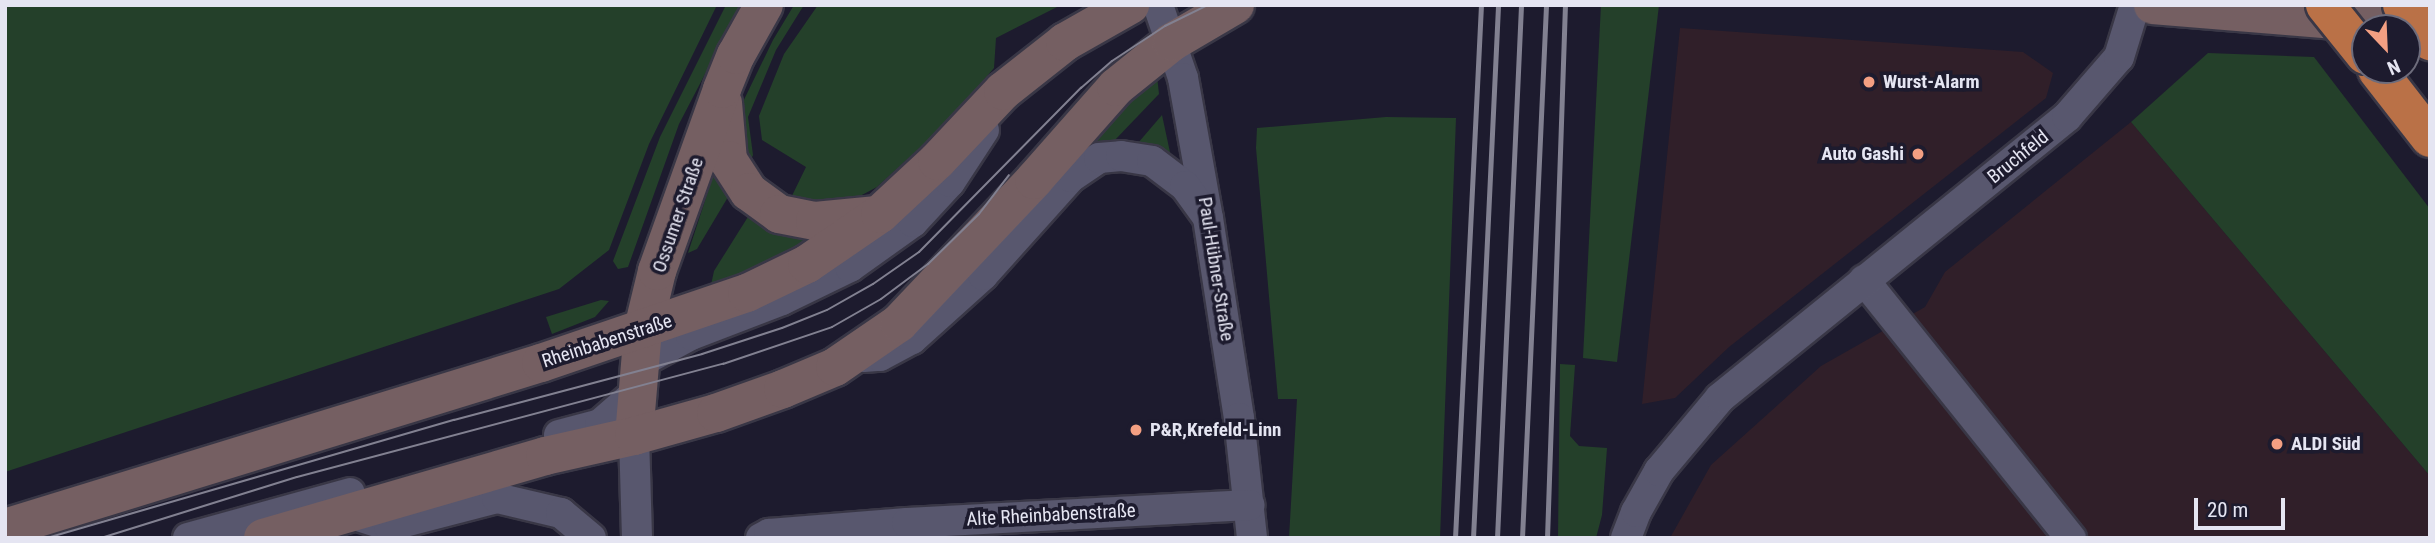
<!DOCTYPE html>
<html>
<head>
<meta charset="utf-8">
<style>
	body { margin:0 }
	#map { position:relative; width:2435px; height:543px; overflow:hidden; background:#1d1b2e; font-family:"Roboto Condensed",sans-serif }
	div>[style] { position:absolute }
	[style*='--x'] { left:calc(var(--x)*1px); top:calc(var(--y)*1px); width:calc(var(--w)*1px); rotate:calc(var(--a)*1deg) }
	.commercial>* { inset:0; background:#301f29 }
	.green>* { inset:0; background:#24402a }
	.roads { filter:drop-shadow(2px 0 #393746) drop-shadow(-2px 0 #393746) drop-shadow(0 2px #393746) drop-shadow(0 -2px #393746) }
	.minor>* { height:30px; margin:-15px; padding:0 15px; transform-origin:15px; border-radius:15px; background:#58576e }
	.secondary>* { height:38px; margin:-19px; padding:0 19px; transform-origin:19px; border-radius:19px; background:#755f62 }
	.motorway>* { height:38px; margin:-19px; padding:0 19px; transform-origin:19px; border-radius:19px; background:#ba7147 }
	.tram>* { height:2px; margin:-1px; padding:0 1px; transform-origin:1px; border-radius:1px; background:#828191 }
	.rail>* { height:5px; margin:-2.5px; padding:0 2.5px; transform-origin:2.5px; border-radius:2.5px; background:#828191 }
	.bridges { filter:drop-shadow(2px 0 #393746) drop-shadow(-2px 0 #393746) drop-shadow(0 2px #393746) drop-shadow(0 -2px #393746) }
	.motorway-bridge>* { height:38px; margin:-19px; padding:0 19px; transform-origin:19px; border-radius:19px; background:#ba7147 }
	.dots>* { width:19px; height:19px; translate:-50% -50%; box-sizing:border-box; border:4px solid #1d1b2e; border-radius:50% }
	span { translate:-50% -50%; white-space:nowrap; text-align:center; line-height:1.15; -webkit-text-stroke:7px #1d1b2e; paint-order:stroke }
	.poi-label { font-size:19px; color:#e5e5f2; font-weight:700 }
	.left { translate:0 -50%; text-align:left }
	.right { translate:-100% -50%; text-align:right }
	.street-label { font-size:19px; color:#e5e5f2 }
	.frame { position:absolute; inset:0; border:7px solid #e5e5f2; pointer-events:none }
	.north { position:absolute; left:2351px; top:14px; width:70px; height:70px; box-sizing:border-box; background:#1d1b2e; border:2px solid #6d6c7c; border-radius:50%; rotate:157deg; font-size:19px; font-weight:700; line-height:28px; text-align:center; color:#e5e5f2 }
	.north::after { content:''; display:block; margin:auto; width:24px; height:32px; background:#f39f82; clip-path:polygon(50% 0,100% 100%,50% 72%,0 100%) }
	.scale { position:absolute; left:2194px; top:498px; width:91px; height:32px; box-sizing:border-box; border:4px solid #e5e5f2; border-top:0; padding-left:9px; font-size:21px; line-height:24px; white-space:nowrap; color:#e5e5f2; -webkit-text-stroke:5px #1d1b2e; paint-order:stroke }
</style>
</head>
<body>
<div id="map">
	<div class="commercial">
		<i style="clip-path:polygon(1680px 28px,2023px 52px,2053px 73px,2046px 98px,1729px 347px,1675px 398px,1642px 404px)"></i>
		<i style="clip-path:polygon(2131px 122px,2430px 476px,2430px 538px,1670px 538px,1711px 465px,1821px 366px,1925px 307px,1945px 272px)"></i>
	</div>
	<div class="green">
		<i style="clip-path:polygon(5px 5px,717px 5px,649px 144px,609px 250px,559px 289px,5px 472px)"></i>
		<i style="clip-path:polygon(726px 5px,741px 5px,679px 124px,628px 267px,618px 269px,613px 261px,660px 137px)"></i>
		<i style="clip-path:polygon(794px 5px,804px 5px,776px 50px,748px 117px,753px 155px,747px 169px,739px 110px,773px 40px)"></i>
		<i style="clip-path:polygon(818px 5px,1061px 5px,996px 38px,994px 68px,948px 122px,877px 187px,843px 205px,788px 204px,806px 167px,762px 140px,759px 116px,784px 54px)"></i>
		<i style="clip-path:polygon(1601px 5px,1659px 5px,1617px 362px,1583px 358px)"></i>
		<i style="clip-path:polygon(2208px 53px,2314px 57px,2430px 209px,2430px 476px,2131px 122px)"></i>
		<i style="clip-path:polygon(1157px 76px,1159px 94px,1114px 141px,1096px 141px,1092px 137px,1111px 116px)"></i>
		<i style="clip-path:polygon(1162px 115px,1171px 157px,1138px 143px)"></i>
		<i style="clip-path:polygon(1386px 117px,1456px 118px,1440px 538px,1289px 538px,1297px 399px,1278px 399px,1256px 148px,1257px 128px)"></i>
		<i style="clip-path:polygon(714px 173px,731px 192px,697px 249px,688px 253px)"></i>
		<i style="clip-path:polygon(751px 212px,811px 236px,811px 244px,714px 287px,711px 285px,714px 271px)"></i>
		<i style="clip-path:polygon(601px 300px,609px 301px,595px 317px,552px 334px,546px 317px)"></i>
		<i style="clip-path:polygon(1560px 364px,1575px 365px,1570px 436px,1579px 446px,1607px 448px,1602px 515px,1596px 538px,1558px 538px)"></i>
	</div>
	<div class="roads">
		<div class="minor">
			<i style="--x:1158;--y:5;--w:77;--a:71.1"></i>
			<i style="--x:1183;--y:78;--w:142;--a:79.9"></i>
			<i style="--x:1208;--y:218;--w:202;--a:81.2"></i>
			<i style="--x:1239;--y:418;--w:121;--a:83.8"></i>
			<i style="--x:1864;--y:280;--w:331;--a:51.3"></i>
			<i style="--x:864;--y:357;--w:16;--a:-4"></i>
			<i style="--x:880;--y:356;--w:36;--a:-28"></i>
			<i style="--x:912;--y:339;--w:96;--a:-42"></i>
			<i style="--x:983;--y:275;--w:132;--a:-48.1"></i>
			<i style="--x:1071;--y:177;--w:34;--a:-34"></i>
			<i style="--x:1099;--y:158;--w:22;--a:-5"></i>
			<i style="--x:1121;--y:156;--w:31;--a:9"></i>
			<i style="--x:1152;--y:161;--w:41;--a:37.1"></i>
			<i style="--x:1185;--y:186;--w:36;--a:54"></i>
			<i style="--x:641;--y:362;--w:57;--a:-28.4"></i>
			<i style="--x:691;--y:335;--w:97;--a:-21"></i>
			<i style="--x:782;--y:300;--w:76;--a:-25.9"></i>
			<i style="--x:850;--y:267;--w:77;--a:-35.5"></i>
			<i style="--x:913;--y:222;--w:54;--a:-47.2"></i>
			<i style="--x:950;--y:182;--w:62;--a:-56.8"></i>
			<i style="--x:559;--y:435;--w:42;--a:-15"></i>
			<i style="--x:600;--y:424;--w:49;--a:-40.9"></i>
			<i style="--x:634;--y:436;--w:102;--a:88.3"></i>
			<i style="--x:349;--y:513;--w:42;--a:18"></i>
			<i style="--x:389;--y:526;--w:112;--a:-14.5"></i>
			<i style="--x:497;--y:498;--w:66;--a:13.2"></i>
			<i style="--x:561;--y:513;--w:39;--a:40"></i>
			<i style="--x:188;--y:538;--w:168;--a:-15.5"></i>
			<i style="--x:761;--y:538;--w:9;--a:-27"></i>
			<i style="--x:769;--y:534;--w:138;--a:-4.6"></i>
			<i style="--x:907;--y:523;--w:343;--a:-3"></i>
			<i style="--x:1626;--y:538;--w:28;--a:-69"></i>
			<i style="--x:1636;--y:512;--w:47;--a:-60.7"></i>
			<i style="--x:1659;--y:471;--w:95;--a:-50.1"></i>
			<i style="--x:1720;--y:398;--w:447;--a:-39"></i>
			<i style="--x:2067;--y:117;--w:79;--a:-49.1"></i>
			<i style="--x:2119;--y:57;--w:54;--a:-72.9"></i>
		</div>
		<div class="secondary">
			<i style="--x:2153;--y:5;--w:278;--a:4.7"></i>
			<i style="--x:723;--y:103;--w:57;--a:85"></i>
			<i style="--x:728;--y:160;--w:38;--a:57"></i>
			<i style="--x:749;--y:192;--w:37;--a:36"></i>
			<i style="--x:779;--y:214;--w:37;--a:11"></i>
			<i style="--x:815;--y:221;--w:60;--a:-5.7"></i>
			<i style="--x:634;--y:436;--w:107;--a:-85.2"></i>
			<i style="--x:643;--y:329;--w:60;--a:-76.4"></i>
			<i style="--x:657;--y:271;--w:193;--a:-70.3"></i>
			<i style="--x:722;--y:89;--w:37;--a:-68"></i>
			<i style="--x:736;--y:55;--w:57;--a:-60.8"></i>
			<i style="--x:5;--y:528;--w:561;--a:-17.11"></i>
			<i style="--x:541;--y:363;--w:218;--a:-18.8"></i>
			<i style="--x:747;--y:293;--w:67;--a:-25.8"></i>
			<i style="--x:807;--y:264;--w:88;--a:-34.4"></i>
			<i style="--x:880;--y:214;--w:78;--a:-42.9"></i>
			<i style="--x:937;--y:161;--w:96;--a:-46.7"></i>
			<i style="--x:1003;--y:91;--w:79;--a:-38.3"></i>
			<i style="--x:1065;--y:42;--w:75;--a:-29.6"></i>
			<i style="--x:263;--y:538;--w:294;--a:-16.2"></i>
			<i style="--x:545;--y:456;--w:91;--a:-12.7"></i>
			<i style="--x:634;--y:436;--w:85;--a:-15.7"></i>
			<i style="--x:716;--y:413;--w:71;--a:-19.7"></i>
			<i style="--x:783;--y:389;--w:56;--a:-22.9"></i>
			<i style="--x:835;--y:367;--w:78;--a:-34.5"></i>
			<i style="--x:899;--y:323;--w:197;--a:-46.6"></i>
			<i style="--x:1034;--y:180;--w:124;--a:-48.6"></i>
			<i style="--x:1116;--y:87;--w:72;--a:-38.8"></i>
			<i style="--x:1172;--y:42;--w:73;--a:-30.4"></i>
		</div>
		<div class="motorway">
			<i style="--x:2377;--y:70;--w:86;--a:52.1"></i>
		</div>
	</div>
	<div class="tram">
		<i style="--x:47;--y:538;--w:424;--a:-16.2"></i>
		<i style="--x:454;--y:420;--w:257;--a:-14.9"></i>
		<i style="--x:702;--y:354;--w:84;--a:-18"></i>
		<i style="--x:782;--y:328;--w:48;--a:-21.8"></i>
		<i style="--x:827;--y:310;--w:53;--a:-29.5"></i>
		<i style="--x:873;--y:284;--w:56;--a:-34.8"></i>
		<i style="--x:919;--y:252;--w:231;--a:-45.4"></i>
		<i style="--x:1081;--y:88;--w:41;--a:-41.1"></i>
		<i style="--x:1112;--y:61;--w:64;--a:-33.4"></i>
		<i style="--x:1165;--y:26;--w:48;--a:-26"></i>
		<i style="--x:101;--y:538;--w:205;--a:-17.3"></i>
		<i style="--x:297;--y:477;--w:441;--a:-14.9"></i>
		<i style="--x:723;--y:364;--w:115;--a:-18.7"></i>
		<i style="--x:832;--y:327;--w:56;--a:-29.7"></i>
		<i style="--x:881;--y:299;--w:59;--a:-36.7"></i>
		<i style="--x:928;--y:264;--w:71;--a:-44.4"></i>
		<i style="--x:979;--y:214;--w:49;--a:-52.4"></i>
	</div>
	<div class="rail">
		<i style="--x:1455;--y:538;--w:534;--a:-87.21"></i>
		<i style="--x:1473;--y:538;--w:534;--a:-87.31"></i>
		<i style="--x:1497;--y:538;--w:534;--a:-87.42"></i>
		<i style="--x:1522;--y:538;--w:534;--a:-87.42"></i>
		<i style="--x:1547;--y:538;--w:533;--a:-88.07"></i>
	</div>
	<div class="bridges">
		<div class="motorway-bridge">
			<i style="--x:2325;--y:5;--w:64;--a:51.3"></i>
			<i style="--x:2402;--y:5;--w:46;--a:52.1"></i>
		</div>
	</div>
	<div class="dots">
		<i style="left:1869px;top:82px;background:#f39f82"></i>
		<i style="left:1918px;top:154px;background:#f39f82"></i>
		<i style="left:1136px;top:430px;background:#f39f82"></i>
		<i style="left:2277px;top:444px;background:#f39f82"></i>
	</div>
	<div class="poi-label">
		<span class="left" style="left:1883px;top:82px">Wurst-Alarm</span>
		<span class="right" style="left:1904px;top:154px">Auto Gashi</span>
		<span class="left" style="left:1150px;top:430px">P&amp;R,Krefeld-Linn</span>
		<span class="left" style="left:2291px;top:444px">ALDI Süd</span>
	</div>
	<div class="street-label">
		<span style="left:2018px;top:157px;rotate:-39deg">Bruchfeld</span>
		<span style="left:678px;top:215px;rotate:-71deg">Ossumer Straße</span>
		<span style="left:1216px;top:269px;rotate:81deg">Paul-Hübner-Straße</span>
		<span style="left:607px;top:341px;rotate:-18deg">Rheinbabenstraße</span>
		<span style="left:1051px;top:515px;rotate:-3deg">Alte Rheinbabenstraße</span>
	</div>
	<div class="frame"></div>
	<div class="north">N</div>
	<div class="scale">20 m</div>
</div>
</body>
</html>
